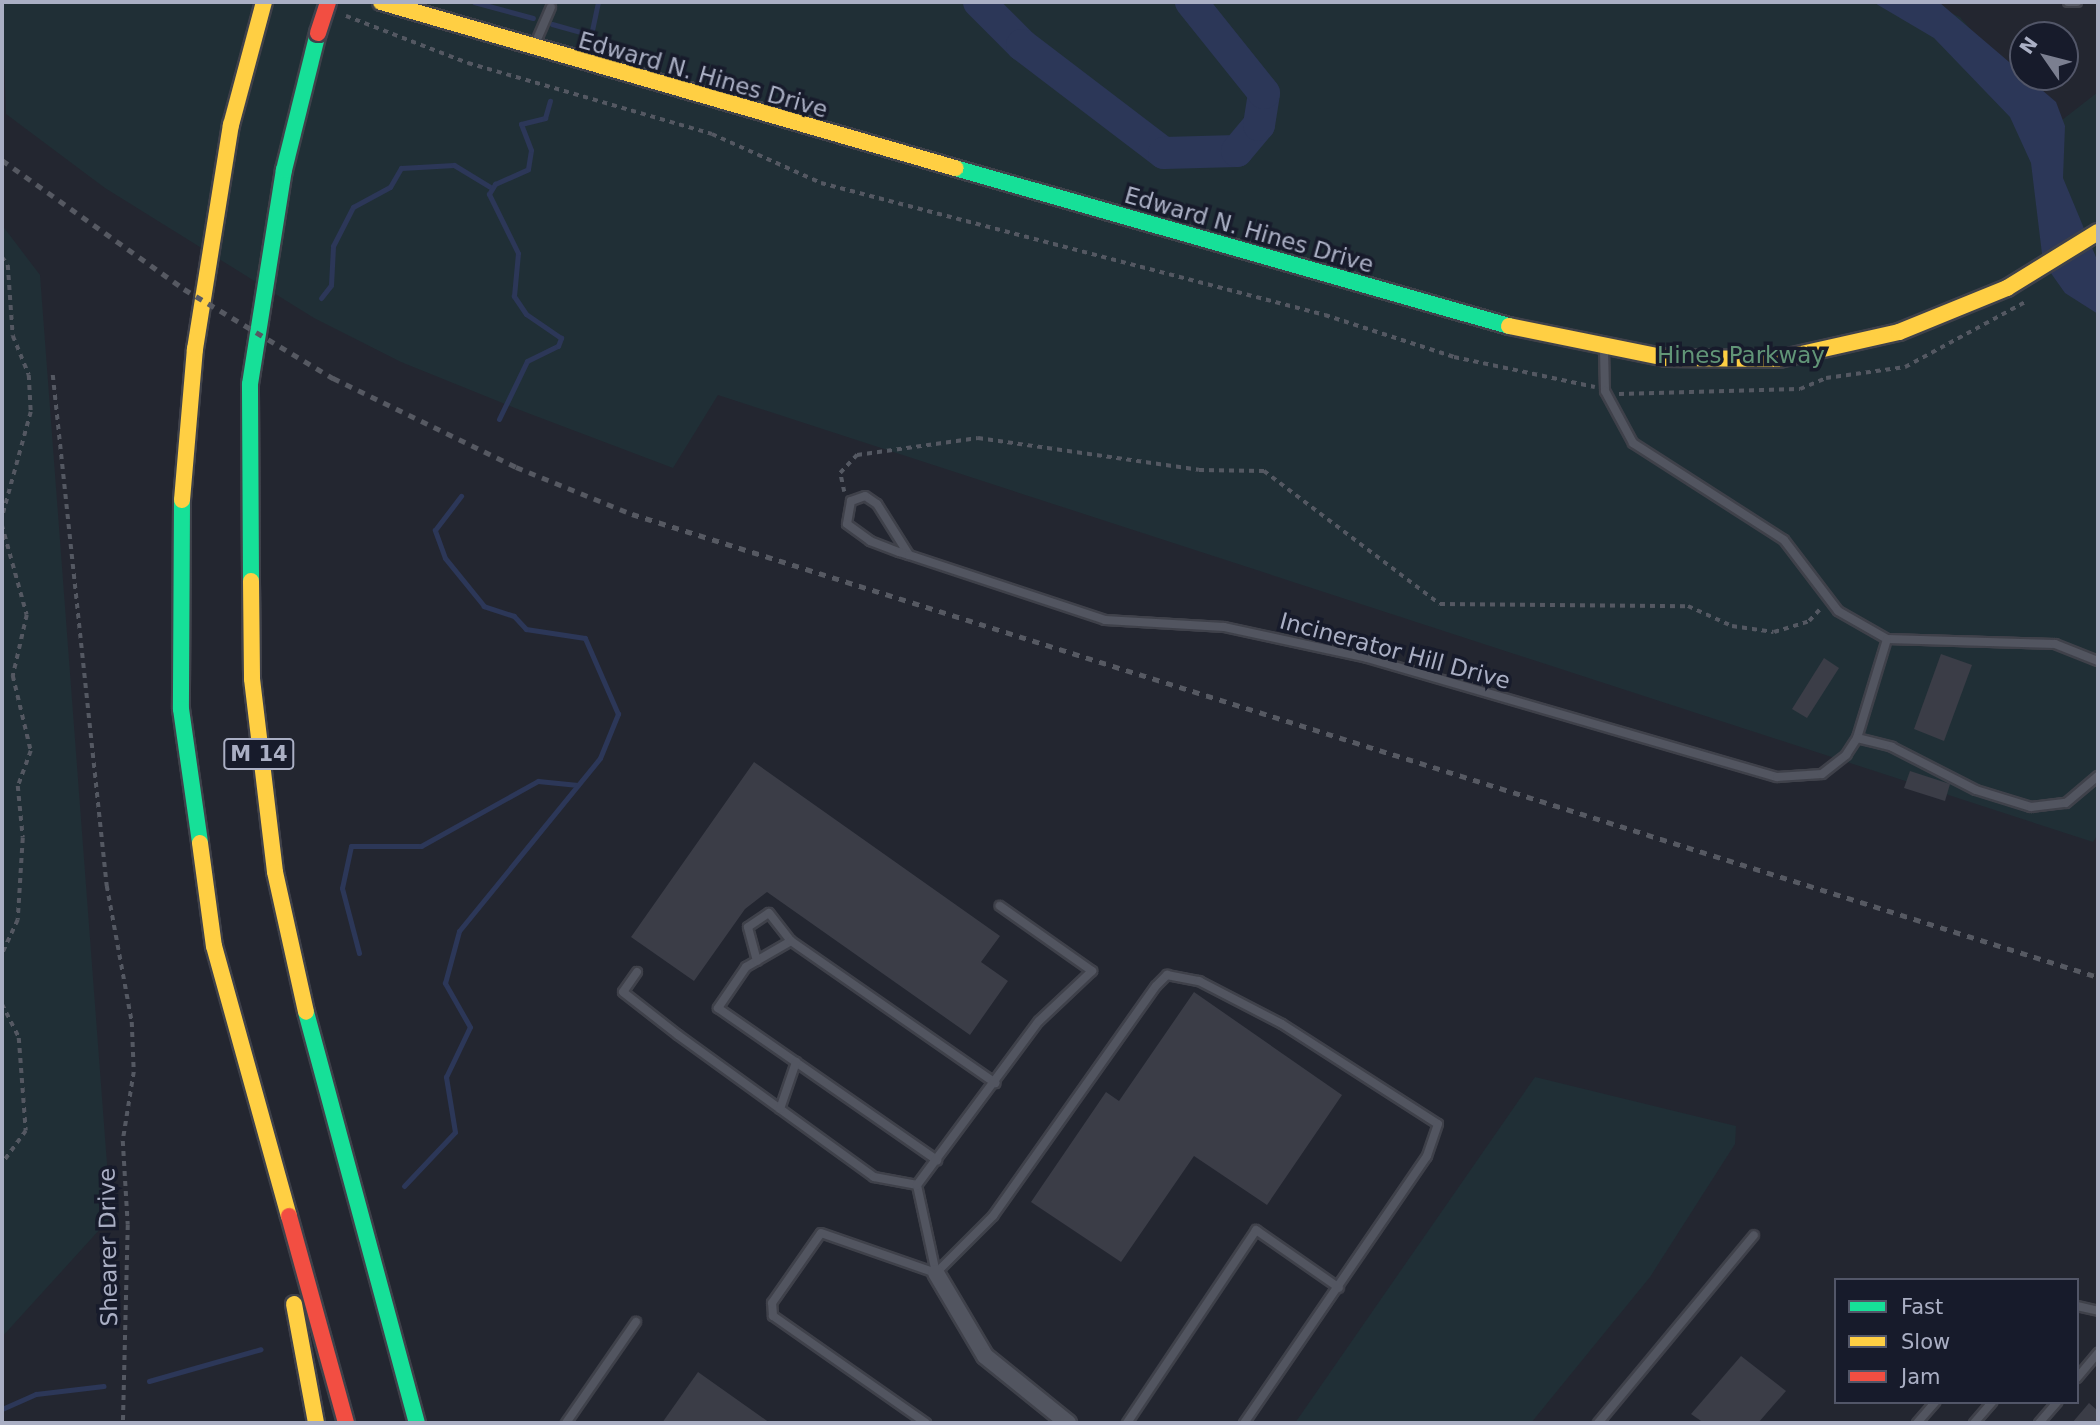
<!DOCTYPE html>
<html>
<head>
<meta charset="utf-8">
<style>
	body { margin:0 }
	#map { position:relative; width:2100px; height:1425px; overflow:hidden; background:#232630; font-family:"DejaVu Sans",sans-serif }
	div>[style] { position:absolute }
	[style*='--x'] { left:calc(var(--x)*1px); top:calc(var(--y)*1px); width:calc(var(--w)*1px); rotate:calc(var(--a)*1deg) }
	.green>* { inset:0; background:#202f36 }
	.water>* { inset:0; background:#2c3758 }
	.stream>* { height:5px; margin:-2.5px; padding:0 2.5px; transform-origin:2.5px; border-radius:2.5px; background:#2c3758 }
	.river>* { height:32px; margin:-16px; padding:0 16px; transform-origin:16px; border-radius:16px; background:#2c3758 }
	.building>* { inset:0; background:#3b3d47 }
	.path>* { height:3.5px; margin-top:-1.75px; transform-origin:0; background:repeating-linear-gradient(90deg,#545862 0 5px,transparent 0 10px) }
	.roads { filter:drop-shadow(2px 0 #3f414a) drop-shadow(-2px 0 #3f414a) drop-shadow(0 2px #3f414a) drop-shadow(0 -2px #3f414a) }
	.lane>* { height:8px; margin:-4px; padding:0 4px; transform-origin:4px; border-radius:4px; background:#525560 }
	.street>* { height:16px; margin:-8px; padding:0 8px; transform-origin:8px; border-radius:8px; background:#525560 }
	.fast>* { height:16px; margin:-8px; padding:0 8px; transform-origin:8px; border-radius:8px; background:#16e098 }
	.slow>* { height:16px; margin:-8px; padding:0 8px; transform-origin:8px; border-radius:8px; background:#ffcf43 }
	.jam>* { height:16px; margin:-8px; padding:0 8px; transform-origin:8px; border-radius:8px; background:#f24e42 }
	.rail>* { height:5px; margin-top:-2.5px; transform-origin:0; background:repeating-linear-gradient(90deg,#565962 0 7px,transparent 0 14px) }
	.bridges { filter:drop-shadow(2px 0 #3f424d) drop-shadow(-2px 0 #3f424d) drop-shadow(0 2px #3f424d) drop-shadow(0 -2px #3f424d) }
	.jam-bridge>* { height:16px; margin:-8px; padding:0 8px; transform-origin:8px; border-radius:8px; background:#f24e42 }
	span { translate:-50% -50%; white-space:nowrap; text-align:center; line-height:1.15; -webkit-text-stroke:7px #171b2b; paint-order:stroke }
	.shield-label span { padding:2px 5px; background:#171b2b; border:2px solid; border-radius:5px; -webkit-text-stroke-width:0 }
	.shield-label { font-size:21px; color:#aaafc4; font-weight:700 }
	.street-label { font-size:23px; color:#aaafc4 }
	.park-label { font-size:23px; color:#619577 }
	.frame { position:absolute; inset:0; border:4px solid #aaafc4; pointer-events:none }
	.legend { position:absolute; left:1834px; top:1278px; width:245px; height:126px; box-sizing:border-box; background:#171b2b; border:2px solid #525668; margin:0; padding:9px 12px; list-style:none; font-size:21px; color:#aaafc4 }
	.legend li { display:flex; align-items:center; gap:14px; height:35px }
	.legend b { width:35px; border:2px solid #525668 }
	.north { position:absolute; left:2009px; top:21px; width:70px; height:70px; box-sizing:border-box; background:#171b2b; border:2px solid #525668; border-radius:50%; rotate:305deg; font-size:19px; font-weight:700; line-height:28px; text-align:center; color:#aaafc4 }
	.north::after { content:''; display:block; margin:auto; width:24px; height:32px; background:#7b7f90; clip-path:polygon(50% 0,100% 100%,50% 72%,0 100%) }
</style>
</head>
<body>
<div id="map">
	<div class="green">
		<i style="clip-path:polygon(2px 2px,1926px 2px,1960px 17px,2053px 127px,2098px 92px,2098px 834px,2093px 842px,718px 395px,673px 468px,525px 412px,401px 362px,314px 318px,105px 188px,6px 114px)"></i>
		<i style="clip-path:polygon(2px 225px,40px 275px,111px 1217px,2px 1337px)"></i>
		<i style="clip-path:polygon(1535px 1077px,1736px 1126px,1735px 1144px,1650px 1277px,1531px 1423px,1295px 1423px)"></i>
	</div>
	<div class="water">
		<i style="clip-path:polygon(1873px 2px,1940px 3px,2056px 102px,2065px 126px,2063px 178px,2098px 262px,2098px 314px,2065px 293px,2043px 262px,2031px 163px,2010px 117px,1934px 38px)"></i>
	</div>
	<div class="stream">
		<i style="--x:474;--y:2;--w:61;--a:15.2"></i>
		<i style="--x:552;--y:24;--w:41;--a:15.8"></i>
		<i style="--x:591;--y:35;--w:34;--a:-78"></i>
		<i style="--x:321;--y:298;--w:16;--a:-52"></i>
		<i style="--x:331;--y:285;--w:39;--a:-87"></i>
		<i style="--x:333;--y:246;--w:44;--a:-62.9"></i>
		<i style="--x:353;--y:207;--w:42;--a:-28.4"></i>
		<i style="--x:390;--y:187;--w:22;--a:-60"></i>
		<i style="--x:401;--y:168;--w:53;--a:-3.2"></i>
		<i style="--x:454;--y:165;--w:44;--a:31.2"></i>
		<i style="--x:499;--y:419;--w:64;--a:-64.2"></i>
		<i style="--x:527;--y:361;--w:34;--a:-26"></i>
		<i style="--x:558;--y:346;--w:9;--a:-69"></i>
		<i style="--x:561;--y:338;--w:42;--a:-145.6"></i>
		<i style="--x:526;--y:314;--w:22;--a:-124"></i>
		<i style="--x:514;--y:296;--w:43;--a:-84.7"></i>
		<i style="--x:518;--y:253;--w:66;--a:-116.2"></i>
		<i style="--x:489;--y:194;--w:12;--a:-59"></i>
		<i style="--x:495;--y:184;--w:36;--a:-24"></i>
		<i style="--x:528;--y:169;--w:19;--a:-81"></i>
		<i style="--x:531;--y:150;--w:28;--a:-111"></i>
		<i style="--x:521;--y:124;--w:25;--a:-14"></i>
		<i style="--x:545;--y:118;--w:18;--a:-74"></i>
		<i style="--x:359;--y:953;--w:67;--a:-104.7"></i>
		<i style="--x:342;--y:888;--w:43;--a:-77.9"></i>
		<i style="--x:351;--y:846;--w:70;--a:0"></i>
		<i style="--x:421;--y:846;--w:134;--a:-29.1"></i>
		<i style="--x:538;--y:781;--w:40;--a:5.7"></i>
		<i style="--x:404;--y:1186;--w:74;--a:-46.6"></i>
		<i style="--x:455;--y:1132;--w:56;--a:-99.3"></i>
		<i style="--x:446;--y:1077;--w:55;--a:-64.4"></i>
		<i style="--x:470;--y:1027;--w:51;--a:-119.6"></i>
		<i style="--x:445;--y:983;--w:54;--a:-74.9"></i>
		<i style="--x:459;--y:931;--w:223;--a:-50.8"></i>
		<i style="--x:600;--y:758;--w:48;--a:-67.8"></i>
		<i style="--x:618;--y:714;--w:83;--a:-113.5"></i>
		<i style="--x:585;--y:638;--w:60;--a:-171.3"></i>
		<i style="--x:526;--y:629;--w:18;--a:-133"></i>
		<i style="--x:514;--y:616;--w:32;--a:-162"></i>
		<i style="--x:484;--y:606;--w:62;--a:-129.1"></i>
		<i style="--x:445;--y:558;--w:30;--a:-110"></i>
		<i style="--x:435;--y:530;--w:43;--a:-52.6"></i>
		<i style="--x:149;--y:1381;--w:116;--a:-15.9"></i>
		<i style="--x:2;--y:1409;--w:37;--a:-24"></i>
		<i style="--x:36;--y:1394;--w:68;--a:-6.7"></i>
	</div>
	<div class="river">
		<i style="--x:979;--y:2;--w:61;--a:45"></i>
		<i style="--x:1022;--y:45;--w:178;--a:37.3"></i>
		<i style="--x:1164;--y:153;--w:73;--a:-1.6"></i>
		<i style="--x:1237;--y:151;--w:34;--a:-50"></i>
		<i style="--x:1259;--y:125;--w:32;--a:-81"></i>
		<i style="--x:1264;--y:93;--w:117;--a:-128.7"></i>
	</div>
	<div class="building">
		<i style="clip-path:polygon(1941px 654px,1972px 665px,1944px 741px,1914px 729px)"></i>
		<i style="clip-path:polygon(1824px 658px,1839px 668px,1807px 718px,1792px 709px)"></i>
		<i style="clip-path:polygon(754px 762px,1000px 936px,981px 962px,1008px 981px,970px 1035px,767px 892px,745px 909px,694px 981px,631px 937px)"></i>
		<i style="clip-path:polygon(1910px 771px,1950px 784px,1945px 801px,1904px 788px)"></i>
		<i style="clip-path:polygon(1194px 992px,1342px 1095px,1267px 1205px,1194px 1156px,1121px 1262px,1031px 1202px,1106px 1092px,1119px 1101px)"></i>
		<i style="clip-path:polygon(1741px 1356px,1786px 1391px,1758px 1423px,1704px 1423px,1691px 1414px)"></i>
		<i style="clip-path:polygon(698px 1372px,770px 1423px,662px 1423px)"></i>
		<i style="clip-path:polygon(2089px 1403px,2098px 1411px,2098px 1423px,2072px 1423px)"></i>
	</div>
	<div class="path">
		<i style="--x:346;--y:16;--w:131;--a:21.1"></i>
		<i style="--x:468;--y:63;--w:254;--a:16.2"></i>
		<i style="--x:712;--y:134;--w:120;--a:24.2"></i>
		<i style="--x:821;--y:183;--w:521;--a:14.68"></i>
		<i style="--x:1325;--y:315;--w:136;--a:18"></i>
		<i style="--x:1454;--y:357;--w:144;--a:12"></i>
		<i style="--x:2;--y:257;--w:10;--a:53"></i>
		<i style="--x:8;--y:265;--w:71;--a:86"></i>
		<i style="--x:13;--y:336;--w:42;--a:67.7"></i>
		<i style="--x:29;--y:375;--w:37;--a:87"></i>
		<i style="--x:31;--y:412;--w:110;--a:105.3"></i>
		<i style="--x:53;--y:375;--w:514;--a:83.97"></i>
		<i style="--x:107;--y:886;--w:138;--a:79.6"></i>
		<i style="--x:132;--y:1022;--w:50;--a:87.7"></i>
		<i style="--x:134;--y:1072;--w:70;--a:99.1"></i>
		<i style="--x:123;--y:1141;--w:84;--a:86.6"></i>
		<i style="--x:128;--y:1225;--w:198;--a:91.4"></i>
		<i style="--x:1619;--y:394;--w:181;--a:-1.6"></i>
		<i style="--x:1800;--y:389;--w:28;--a:-23"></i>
		<i style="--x:1826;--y:378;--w:80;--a:-7.9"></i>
		<i style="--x:1905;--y:367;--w:136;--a:-28.4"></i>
		<i style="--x:844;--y:492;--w:19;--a:-102"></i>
		<i style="--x:840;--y:473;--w:25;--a:-47"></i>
		<i style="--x:857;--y:455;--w:122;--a:-8"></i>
		<i style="--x:978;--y:438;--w:223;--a:8.2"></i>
		<i style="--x:1199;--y:470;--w:65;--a:0.9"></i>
		<i style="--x:1264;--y:471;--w:221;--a:37.1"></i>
		<i style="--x:1440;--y:604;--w:248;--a:0.5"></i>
		<i style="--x:1688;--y:606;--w:48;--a:24.4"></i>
		<i style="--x:1732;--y:626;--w:42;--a:8.1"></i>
		<i style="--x:1774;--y:632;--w:37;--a:-17"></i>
		<i style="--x:1809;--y:621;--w:16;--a:-47"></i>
		<i style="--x:2;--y:525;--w:93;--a:74.5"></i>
		<i style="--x:27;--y:615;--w:63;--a:102.9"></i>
		<i style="--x:13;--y:676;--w:77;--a:76.5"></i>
		<i style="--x:31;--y:751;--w:37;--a:110"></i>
		<i style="--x:18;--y:786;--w:52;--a:84.5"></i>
		<i style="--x:23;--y:838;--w:82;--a:93.5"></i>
		<i style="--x:18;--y:920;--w:38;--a:115"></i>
		<i style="--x:2;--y:1004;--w:38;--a:63"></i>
		<i style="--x:19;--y:1038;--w:93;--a:85.7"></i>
		<i style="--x:26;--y:1131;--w:41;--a:126"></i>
	</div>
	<div class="roads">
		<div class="lane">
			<i style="--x:2068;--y:2;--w:9;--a:0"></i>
			<i style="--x:535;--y:44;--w:40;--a:-66.6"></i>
			<i style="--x:1604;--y:350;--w:41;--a:88.6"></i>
			<i style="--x:1605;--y:391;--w:59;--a:61.7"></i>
			<i style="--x:1633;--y:443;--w:179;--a:32.7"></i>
			<i style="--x:1784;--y:540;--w:89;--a:52.7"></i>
			<i style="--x:1838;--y:611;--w:56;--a:29.7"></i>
			<i style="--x:1887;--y:639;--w:168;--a:1.7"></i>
			<i style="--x:2055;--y:644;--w:46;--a:21.6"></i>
			<i style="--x:909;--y:555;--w:60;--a:-122.1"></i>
			<i style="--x:877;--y:504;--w:14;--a:-146"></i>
			<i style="--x:865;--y:496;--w:15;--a:160"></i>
			<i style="--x:851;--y:501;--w:23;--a:100"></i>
			<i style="--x:847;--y:524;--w:29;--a:36"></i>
			<i style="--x:870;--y:541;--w:31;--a:21"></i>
			<i style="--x:899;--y:552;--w:10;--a:17"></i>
			<i style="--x:909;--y:555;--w:206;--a:18.3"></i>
			<i style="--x:1105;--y:620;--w:119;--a:3.4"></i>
			<i style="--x:1224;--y:627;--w:146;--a:12.2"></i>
			<i style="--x:1367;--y:658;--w:427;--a:16.2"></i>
			<i style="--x:1777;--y:777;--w:45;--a:-3.8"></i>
			<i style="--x:1822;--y:774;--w:31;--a:-38"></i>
			<i style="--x:1846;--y:755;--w:20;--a:-57"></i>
			<i style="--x:1857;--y:738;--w:103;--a:-73.1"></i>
			<i style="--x:1857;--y:738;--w:36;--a:14"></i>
			<i style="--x:1892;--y:747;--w:94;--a:27.1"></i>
			<i style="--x:1976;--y:790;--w:58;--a:17.2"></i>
			<i style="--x:2031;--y:807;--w:35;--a:-7"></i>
			<i style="--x:2066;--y:803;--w:42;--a:-40.2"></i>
			<i style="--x:791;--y:941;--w:52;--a:150"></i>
			<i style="--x:746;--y:967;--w:50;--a:124.3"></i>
			<i style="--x:718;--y:1008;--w:267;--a:34.8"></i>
			<i style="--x:757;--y:961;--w:35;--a:-105"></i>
			<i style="--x:748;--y:927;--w:25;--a:-34"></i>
			<i style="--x:769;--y:913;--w:36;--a:52"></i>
			<i style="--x:791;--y:941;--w:249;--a:34.8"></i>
			<i style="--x:637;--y:972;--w:24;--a:125"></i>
			<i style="--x:623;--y:992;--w:70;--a:38"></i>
			<i style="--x:678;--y:1035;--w:242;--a:35.9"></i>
			<i style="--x:874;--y:1177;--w:44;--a:10.5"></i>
			<i style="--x:780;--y:1109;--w:50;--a:-71.2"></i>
			<i style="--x:936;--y:1273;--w:81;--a:-45"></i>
			<i style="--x:993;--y:1216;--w:282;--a:-54.7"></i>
			<i style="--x:1156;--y:986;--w:16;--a:-45"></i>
			<i style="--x:1167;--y:975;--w:33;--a:11"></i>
			<i style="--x:1199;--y:981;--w:93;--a:27.4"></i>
			<i style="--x:1282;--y:1024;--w:185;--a:32.7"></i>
			<i style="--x:1438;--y:1124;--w:34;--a:109"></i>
			<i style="--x:1427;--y:1156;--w:324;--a:124.4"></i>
			<i style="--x:936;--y:1273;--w:90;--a:-102.2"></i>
			<i style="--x:917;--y:1185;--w:204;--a:-53.4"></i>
			<i style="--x:1039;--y:1021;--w:73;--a:-43.3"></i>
			<i style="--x:1092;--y:971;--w:113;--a:-144.8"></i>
			<i style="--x:2077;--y:1306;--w:22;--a:13"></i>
			<i style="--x:2077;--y:1378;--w:33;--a:-50"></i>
			<i style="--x:566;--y:1423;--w:123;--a:-55.3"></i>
			<i style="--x:926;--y:1423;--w:187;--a:-145"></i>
			<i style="--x:773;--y:1316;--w:13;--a:-94"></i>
			<i style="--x:772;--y:1303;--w:85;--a:-55"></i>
			<i style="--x:821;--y:1233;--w:122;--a:19.2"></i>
			<i style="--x:1127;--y:1423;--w:232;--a:-56.2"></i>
			<i style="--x:1256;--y:1230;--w:101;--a:34.9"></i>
			<i style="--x:1598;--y:1423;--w:244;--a:-50.3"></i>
			<i style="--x:1917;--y:1423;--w:28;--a:-49"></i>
			<i style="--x:1974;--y:1423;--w:28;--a:-49"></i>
			<i style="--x:2039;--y:1423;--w:28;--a:-49"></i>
		</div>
		<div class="street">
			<i style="--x:936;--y:1273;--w:96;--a:59.4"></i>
			<i style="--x:985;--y:1356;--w:107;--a:38.9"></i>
		</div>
		<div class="fast">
			<i style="--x:955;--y:168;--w:576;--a:15.92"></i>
			<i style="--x:182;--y:500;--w:209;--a:90.3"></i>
			<i style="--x:181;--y:709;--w:135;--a:81.9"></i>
			<i style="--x:251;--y:581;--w:197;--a:-90.3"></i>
			<i style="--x:250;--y:384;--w:217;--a:-81"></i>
			<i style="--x:284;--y:170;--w:141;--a:-76.1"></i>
			<i style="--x:306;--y:1012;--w:426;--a:74.9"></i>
		</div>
		<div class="slow">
			<i style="--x:381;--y:2;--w:598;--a:16.13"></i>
			<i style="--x:1509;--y:326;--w:160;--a:11.5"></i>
			<i style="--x:1666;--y:358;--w:113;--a:0.5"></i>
			<i style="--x:1779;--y:359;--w:123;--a:-12.7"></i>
			<i style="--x:1899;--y:332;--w:117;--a:-22.2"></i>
			<i style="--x:2007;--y:288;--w:107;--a:-31.6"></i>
			<i style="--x:182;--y:500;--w:152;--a:-85.1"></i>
			<i style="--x:195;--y:349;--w:227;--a:-80.9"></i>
			<i style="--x:231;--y:125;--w:127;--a:-75"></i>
			<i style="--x:251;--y:581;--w:98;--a:89.4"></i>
			<i style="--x:252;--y:679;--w:194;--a:83.2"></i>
			<i style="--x:275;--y:872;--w:143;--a:77.5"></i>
			<i style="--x:200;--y:843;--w:104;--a:82.3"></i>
			<i style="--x:214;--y:946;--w:280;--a:74.5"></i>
			<i style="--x:294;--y:1304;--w:121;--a:79.5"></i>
		</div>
		<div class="jam">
			<i style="--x:289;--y:1216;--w:215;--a:74.6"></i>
		</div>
	</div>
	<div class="rail">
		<i style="--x:2;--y:160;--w:223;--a:35.3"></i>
		<i style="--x:184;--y:289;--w:174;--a:30.9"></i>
		<i style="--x:333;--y:378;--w:203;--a:25.9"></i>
		<i style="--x:516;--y:467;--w:125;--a:22.1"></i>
		<i style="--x:632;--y:514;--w:1537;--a:17.53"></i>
	</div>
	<div class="bridges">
		<div class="jam-bridge">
			<i style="--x:318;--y:33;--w:33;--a:-72"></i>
		</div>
	</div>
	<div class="shield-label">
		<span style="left:259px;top:754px">M 14</span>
	</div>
	<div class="street-label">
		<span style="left:703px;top:75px;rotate:16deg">Edward N. Hines Drive</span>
		<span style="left:1249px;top:230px;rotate:16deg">Edward N. Hines Drive</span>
		<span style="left:1395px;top:651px;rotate:15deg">Incinerator Hill Drive</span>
		<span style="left:108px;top:1247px;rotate:-91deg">Shearer Drive</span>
	</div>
	<div class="park-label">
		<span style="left:1741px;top:355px">Hines Parkway</span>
	</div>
	<div class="frame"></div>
	<ul class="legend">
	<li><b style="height:9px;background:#16e098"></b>Fast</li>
	<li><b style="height:9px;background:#ffcf43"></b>Slow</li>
	<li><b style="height:9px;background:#f24e42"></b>Jam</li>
	</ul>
	<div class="north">N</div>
</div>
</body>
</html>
